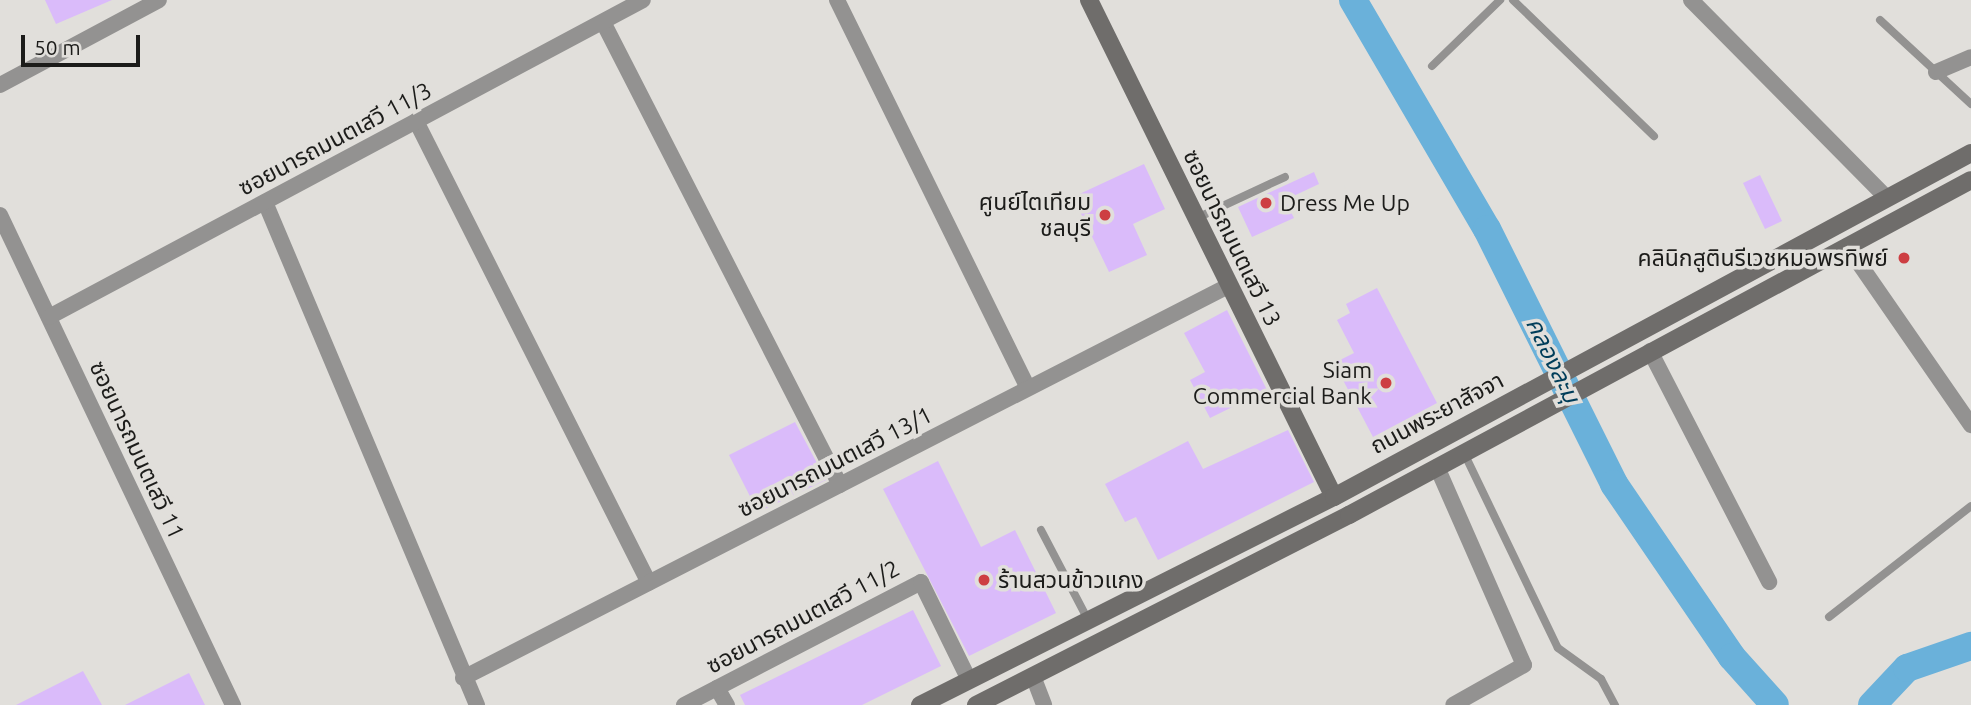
<!DOCTYPE html>
<html>
<head>
<meta charset="utf-8">
<style>
	body { margin:0 }
	#map { position:relative; width:1971px; height:705px; overflow:hidden; background:#e1dfdb; font-family:Ubuntu,"Noto Sans Thai",sans-serif }
	div>[style] { position:absolute }
	[style*='--x'] { left:calc(var(--x)*1px); top:calc(var(--y)*1px); width:calc(var(--w)*1px); rotate:calc(var(--a)*1deg) }
	.river>* { height:28px; margin:-14px; padding:0 14px; transform-origin:14px; border-radius:14px; background:#6ab1da }
	.building>* { inset:0; background:#dabbfa }
	.lane>* { height:8px; margin:-4px; padding:0 4px; transform-origin:4px; border-radius:4px; background:#939291 }
	.street>* { height:16px; margin:-8px; padding:0 8px; transform-origin:8px; border-radius:8px; background:#939291 }
	.secondary>* { height:18px; margin:-9px; padding:0 9px; transform-origin:9px; border-radius:9px; background:#6f6d6b }
	.dots>* { width:19px; height:19px; translate:-50% -50%; box-sizing:border-box; border:4px solid #e1dfdb; border-radius:50% }
	span { translate:-50% -50%; white-space:nowrap; text-align:center; line-height:1.15; -webkit-text-stroke:7px #e1dfdb; paint-order:stroke }
	.street-label { font-size:23px; color:#1c1c1a }
	.poi-label { font-size:23px; color:#1c1c1a }
	.right { translate:-100% -50%; text-align:right }
	.left { translate:0 -50%; text-align:left }
	.water-label { font-size:24px; color:#003d59; font-style:italic }
	.scale { position:absolute; left:21px; top:35px; width:119px; height:32px; box-sizing:border-box; border:4px solid #1c1c1a; border-top:0; padding-left:9px; font-size:21px; line-height:24px; white-space:nowrap; color:#1c1c1a; -webkit-text-stroke:5px #e1dfdb; paint-order:stroke }
</style>
</head>
<body>
<div id="map">
	<div class="river">
		<i style="--x:1353;--y:0;--w:265;--a:59.7"></i>
		<i style="--x:1487;--y:229;--w:285;--a:63.5"></i>
		<i style="--x:1614;--y:484;--w:209;--a:55.7"></i>
		<i style="--x:1732;--y:657;--w:64;--a:48.1"></i>
		<i style="--x:1872;--y:705;--w:51;--a:-46.6"></i>
		<i style="--x:1907;--y:668;--w:68;--a:-19"></i>
	</div>
	<div class="building">
		<i style="clip-path:polygon(45px 0,112px 0,56px 24px)"></i>
		<i style="clip-path:polygon(1144px 164px,1165px 209px,1133px 224px,1147px 255px,1109px 272px,1073px 197px)"></i>
		<i style="clip-path:polygon(1314px 172px,1319px 184px,1285px 200px,1294px 218px,1252px 237px,1238px 207px)"></i>
		<i style="clip-path:polygon(1760px 175px,1782px 221px,1765px 229px,1743px 183px)"></i>
		<i style="clip-path:polygon(1377px 288px,1437px 403px,1373px 437px,1334px 363px,1354px 353px,1337px 320px,1350px 313px,1346px 304px)"></i>
		<i style="clip-path:polygon(1227px 310px,1267px 390px,1210px 418px,1190px 380px,1205px 372px,1184px 333px)"></i>
		<i style="clip-path:polygon(795px 422px,826px 480px,758px 512px,729px 455px)"></i>
		<i style="clip-path:polygon(1288px 430px,1314px 482px,1158px 560px,1136px 517px,1125px 522px,1105px 484px,1188px 441px,1203px 469px)"></i>
		<i style="clip-path:polygon(938px 461px,981px 547px,1015px 530px,1056px 613px,969px 656px,883px 489px)"></i>
		<i style="clip-path:polygon(913px 610px,941px 666px,862px 705px,745px 705px,740px 695px)"></i>
		<i style="clip-path:polygon(83px 671px,102px 705px,16px 705px)"></i>
		<i style="clip-path:polygon(189px 673px,205px 705px,125px 705px)"></i>
	</div>
	<div class="lane">
		<i style="--x:1513;--y:0;--w:196;--a:44"></i>
		<i style="--x:1880;--y:20;--w:124;--a:42.7"></i>
		<i style="--x:1432;--y:66;--w:95;--a:-44.1"></i>
		<i style="--x:1197;--y:218;--w:97;--a:-25"></i>
		<i style="--x:1464;--y:453;--w:216;--a:64.3"></i>
		<i style="--x:1558;--y:648;--w:53;--a:35.8"></i>
		<i style="--x:1601;--y:679;--w:30;--a:62"></i>
		<i style="--x:1041;--y:530;--w:102;--a:62.4"></i>
		<i style="--x:1829;--y:617;--w:180;--a:-38"></i>
	</div>
	<div class="street">
		<i style="--x:837;--y:0;--w:432;--a:63.8"></i>
		<i style="--x:1691;--y:0;--w:279;--a:45.3"></i>
		<i style="--x:603;--y:22;--w:520;--a:62.89"></i>
		<i style="--x:1936;--y:72;--w:38;--a:-23"></i>
		<i style="--x:0;--y:85;--w:180;--a:-28.1"></i>
		<i style="--x:416;--y:121;--w:517;--a:63.24"></i>
		<i style="--x:265;--y:202;--w:546;--a:67.15"></i>
		<i style="--x:0;--y:215;--w:543;--a:64.57"></i>
		<i style="--x:1847;--y:246;--w:218;--a:55.3"></i>
		<i style="--x:49;--y:317;--w:673;--a:-28.09"></i>
		<i style="--x:1650;--y:351;--w:260;--a:62.7"></i>
		<i style="--x:1437;--y:467;--w:216;--a:66.3"></i>
		<i style="--x:1524;--y:665;--w:81;--a:150.6"></i>
		<i style="--x:1033;--y:676;--w:31;--a:69"></i>
		<i style="--x:463;--y:678;--w:860;--a:-27.13"></i>
		<i style="--x:717;--y:688;--w:20;--a:60"></i>
		<i style="--x:684;--y:705;--w:267;--a:-27.4"></i>
		<i style="--x:921;--y:582;--w:109;--a:63.9"></i>
	</div>
	<div class="secondary">
		<i style="--x:1089;--y:0;--w:554;--a:63.76"></i>
		<i style="--x:920;--y:705;--w:463;--a:-26.7"></i>
		<i style="--x:1334;--y:497;--w:724;--a:-28.37"></i>
		<i style="--x:976;--y:705;--w:419;--a:-27"></i>
		<i style="--x:1349;--y:515;--w:706;--a:-28.31"></i>
	</div>
	<div class="dots">
		<i style="left:1266px;top:203px;background:#cd3e42"></i>
		<i style="left:1105px;top:215px;background:#cd3e42"></i>
		<i style="left:1904px;top:258px;background:#cd3e42"></i>
		<i style="left:1386px;top:383px;background:#cd3e42"></i>
		<i style="left:984px;top:580px;background:#cd3e42"></i>
	</div>
	<div class="street-label">
		<span style="left:335px;top:139px;rotate:-28deg">ซอยนารถมนตเสวี 11/3</span>
		<span style="left:1232px;top:238px;rotate:64deg">ซอยนารถมนตเสวี 13</span>
		<span style="left:1437px;top:413px;rotate:-28deg">ถนนพระยาสัจจา</span>
		<span style="left:137px;top:450px;rotate:65deg">ซอยนารถมนตเสวี 11</span>
		<span style="left:835px;top:462px;rotate:-27deg">ซอยนารถมนตเสวี 13/1</span>
		<span style="left:803px;top:617px;rotate:-28deg">ซอยนารถมนตเสวี 11/2</span>
	</div>
	<div class="poi-label">
		<span class="right" style="left:1091px;top:215px">ศูนย์ไตเทียม<br>ชลบุรี</span>
		<span class="left" style="left:1280px;top:203px">Dress Me Up</span>
		<span class="right" style="left:1888px;top:258px">คลินิกสูตินรีเวชหมอพรทิพย์</span>
		<span class="right" style="left:1372px;top:383px">Siam<br>Commercial Bank</span>
		<span class="left" style="left:998px;top:580px">ร้านสวนข้าวแกง</span>
	</div>
	<div class="water-label">
		<span style="left:1553px;top:360px;rotate:64deg">คลองละมุ</span>
	</div>
	<div class="scale">50 m</div>
</div>
</body>
</html>
